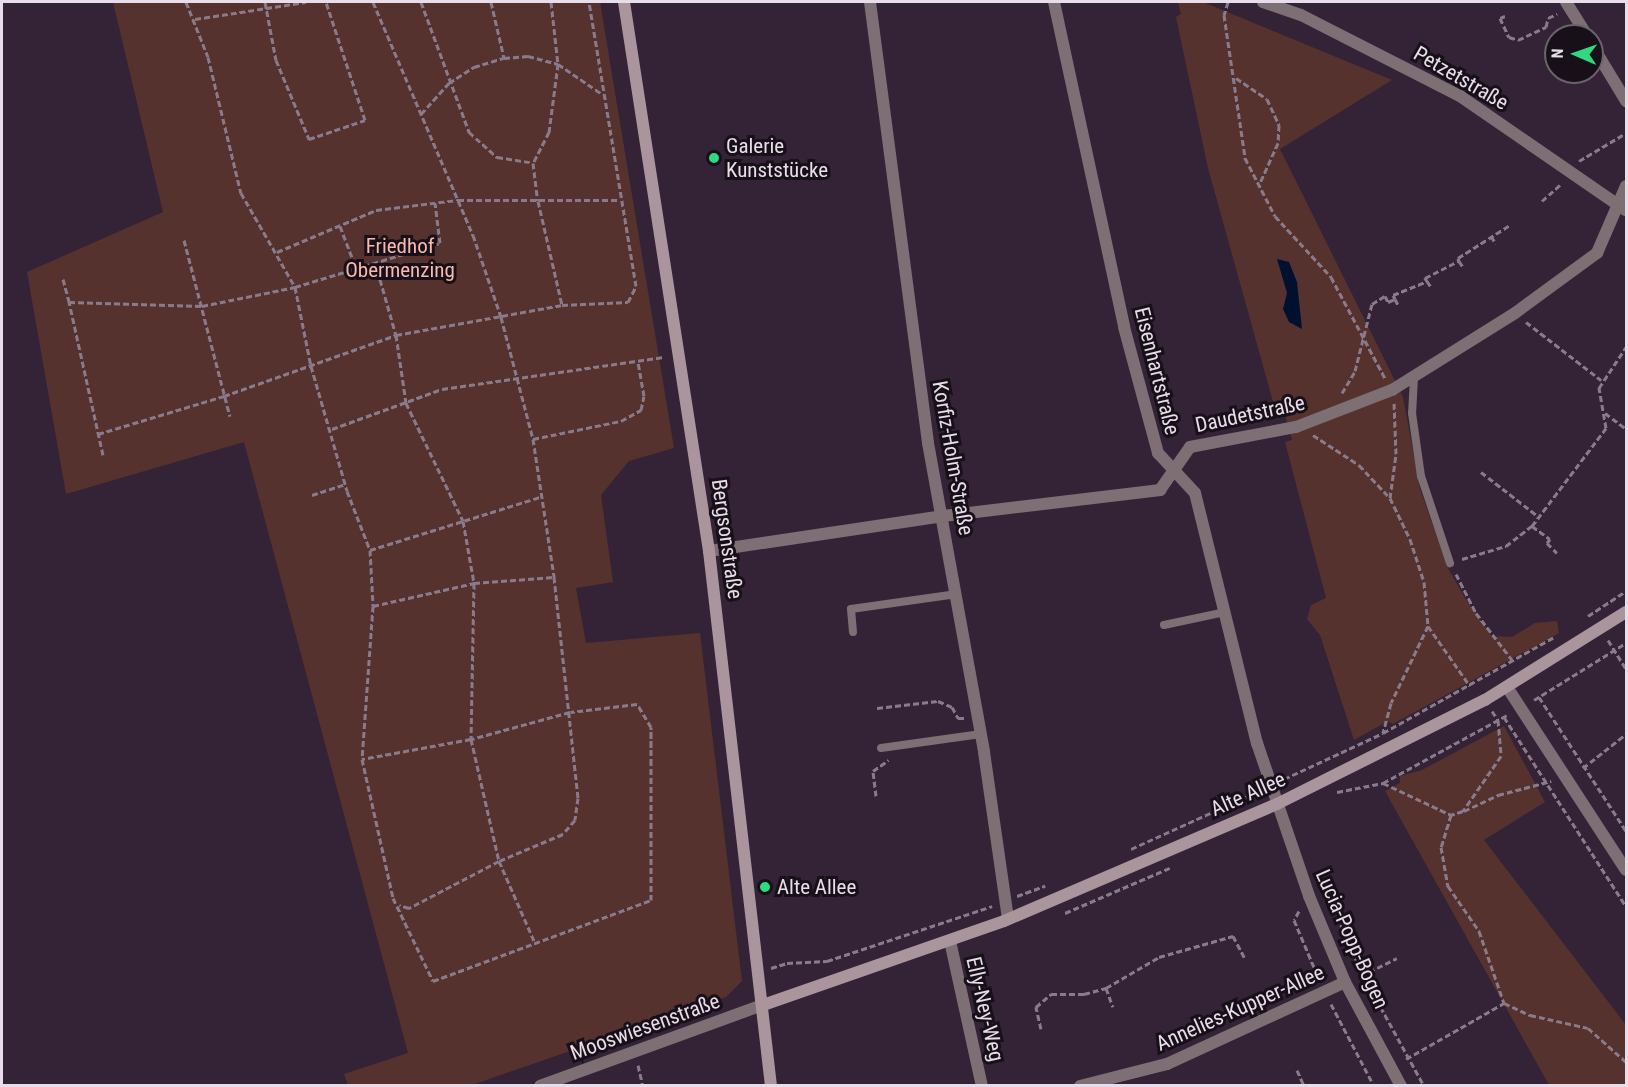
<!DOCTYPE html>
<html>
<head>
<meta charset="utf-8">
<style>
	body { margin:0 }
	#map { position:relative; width:1628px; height:1087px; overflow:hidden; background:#342337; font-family:"Roboto Condensed",sans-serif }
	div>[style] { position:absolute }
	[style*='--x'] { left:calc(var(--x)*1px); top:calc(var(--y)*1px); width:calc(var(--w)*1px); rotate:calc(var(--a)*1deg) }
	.green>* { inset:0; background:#55322d }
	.water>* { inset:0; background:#00112f }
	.path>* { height:3px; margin-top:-1.5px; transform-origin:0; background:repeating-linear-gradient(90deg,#897b8c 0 6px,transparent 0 9px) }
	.lane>* { height:8px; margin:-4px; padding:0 4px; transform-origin:4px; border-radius:4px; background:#7d6f73 }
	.street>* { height:12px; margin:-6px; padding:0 6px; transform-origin:6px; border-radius:6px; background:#7d6f73 }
	.secondary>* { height:12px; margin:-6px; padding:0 6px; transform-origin:6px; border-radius:6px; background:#ab959d }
	.dots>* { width:16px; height:16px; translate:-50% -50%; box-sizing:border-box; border:3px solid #171018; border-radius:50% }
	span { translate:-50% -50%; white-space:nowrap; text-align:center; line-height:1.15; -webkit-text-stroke:6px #171018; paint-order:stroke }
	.street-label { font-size:21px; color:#e8ddea }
	.poi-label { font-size:21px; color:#e8ddea }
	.left { translate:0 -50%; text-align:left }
	.park-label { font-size:21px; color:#fab9ae }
	.frame { position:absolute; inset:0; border:3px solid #e8ddea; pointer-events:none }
	.north { position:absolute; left:1544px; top:24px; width:60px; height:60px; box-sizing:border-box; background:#171018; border:2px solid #6b626c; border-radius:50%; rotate:272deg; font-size:16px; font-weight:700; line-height:24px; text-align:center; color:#e8ddea }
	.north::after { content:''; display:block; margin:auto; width:21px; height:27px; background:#30d882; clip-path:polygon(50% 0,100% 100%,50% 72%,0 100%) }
</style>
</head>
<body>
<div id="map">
	<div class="green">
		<i style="clip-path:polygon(113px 2px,600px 2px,674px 448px,629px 461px,601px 495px,613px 582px,576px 588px,586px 643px,700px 633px,742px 981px,726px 997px,472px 1085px,348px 1085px,344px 1074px,408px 1053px,244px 442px,66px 494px,27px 272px,163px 212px)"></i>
		<i style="clip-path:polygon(1178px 2px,1203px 2px,1392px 80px,1280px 149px,1403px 397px,1420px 489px,1448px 568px,1465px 598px,1492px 636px,1512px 637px,1535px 623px,1557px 621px,1559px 633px,1393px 724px,1388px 721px,1354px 740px,1320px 635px,1307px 619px,1311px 605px,1326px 598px,1285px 442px,1292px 440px,1285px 415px,1277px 416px,1208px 168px,1176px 17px,1181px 14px)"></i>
		<i style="clip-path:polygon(1504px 726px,1545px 802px,1484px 840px,1626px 1025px,1626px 1085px,1549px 1085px,1385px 791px,1400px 783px,1400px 776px,1422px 770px)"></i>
	</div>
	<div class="water">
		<i style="clip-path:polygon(1277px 259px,1289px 262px,1297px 282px,1302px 329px,1289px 322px,1283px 309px,1287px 293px)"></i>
	</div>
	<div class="path">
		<i style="--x:186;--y:2;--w:59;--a:68.2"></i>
		<i style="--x:208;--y:57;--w:140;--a:76.4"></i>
		<i style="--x:241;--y:193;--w:108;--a:60.1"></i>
		<i style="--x:295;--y:287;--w:81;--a:78.6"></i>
		<i style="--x:311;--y:366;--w:130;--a:73.9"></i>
		<i style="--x:347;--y:491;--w:63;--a:68.7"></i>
		<i style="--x:370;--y:550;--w:56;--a:86.9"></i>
		<i style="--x:373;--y:606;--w:153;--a:94.1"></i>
		<i style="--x:362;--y:759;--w:142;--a:77.4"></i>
		<i style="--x:393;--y:898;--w:92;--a:64.3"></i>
		<i style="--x:433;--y:981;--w:233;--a:-20.4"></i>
		<i style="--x:651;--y:900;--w:173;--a:-90"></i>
		<i style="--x:651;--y:727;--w:27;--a:-121"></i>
		<i style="--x:637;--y:704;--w:67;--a:173.2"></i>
		<i style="--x:570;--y:712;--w:103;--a:164.7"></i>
		<i style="--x:471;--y:739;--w:111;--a:169.6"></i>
		<i style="--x:265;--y:2;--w:59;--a:79.3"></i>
		<i style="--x:276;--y:60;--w:86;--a:67.3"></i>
		<i style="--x:309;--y:139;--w:59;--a:-18.7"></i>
		<i style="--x:365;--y:120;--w:124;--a:-108.3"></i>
		<i style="--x:373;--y:2;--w:254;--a:66.8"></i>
		<i style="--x:473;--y:235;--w:87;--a:71.1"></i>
		<i style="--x:501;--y:317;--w:126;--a:75.3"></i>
		<i style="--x:533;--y:439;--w:140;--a:81.3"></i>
		<i style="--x:554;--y:577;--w:222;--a:83.8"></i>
		<i style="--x:578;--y:798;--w:22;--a:98"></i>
		<i style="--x:575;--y:820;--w:18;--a:131"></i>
		<i style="--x:563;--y:834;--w:69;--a:157.1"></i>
		<i style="--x:499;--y:861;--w:102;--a:152.4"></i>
		<i style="--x:409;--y:908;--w:10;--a:-163"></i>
		<i style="--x:421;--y:2;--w:139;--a:69.7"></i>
		<i style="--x:469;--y:132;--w:38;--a:42"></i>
		<i style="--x:497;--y:157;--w:36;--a:9"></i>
		<i style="--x:491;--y:2;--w:57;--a:76.9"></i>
		<i style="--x:551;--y:2;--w:62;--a:83.6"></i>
		<i style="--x:558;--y:64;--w:69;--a:97.5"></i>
		<i style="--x:549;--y:132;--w:35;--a:117"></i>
		<i style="--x:533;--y:163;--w:38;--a:83"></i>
		<i style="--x:538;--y:201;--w:107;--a:77"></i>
		<i style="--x:1228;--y:2;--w:14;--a:107"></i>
		<i style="--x:1224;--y:15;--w:145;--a:81.6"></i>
		<i style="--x:1245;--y:158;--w:65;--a:62.7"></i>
		<i style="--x:1275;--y:216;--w:83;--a:47.4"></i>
		<i style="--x:1331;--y:277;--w:115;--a:61.9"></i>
		<i style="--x:1505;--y:16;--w:5;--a:158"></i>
		<i style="--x:1500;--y:18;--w:21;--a:65"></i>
		<i style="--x:1509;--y:37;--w:9;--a:18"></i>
		<i style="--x:1518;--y:40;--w:31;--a:-25"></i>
		<i style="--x:1546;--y:27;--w:9;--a:-77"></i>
		<i style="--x:1548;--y:18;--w:10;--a:-24"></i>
		<i style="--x:195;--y:19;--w:112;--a:-8.7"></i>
		<i style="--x:1236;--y:78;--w:37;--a:34"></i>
		<i style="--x:1267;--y:99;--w:29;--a:65"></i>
		<i style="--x:1279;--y:125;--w:18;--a:93"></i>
		<i style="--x:1278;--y:143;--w:46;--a:114.3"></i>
		<i style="--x:421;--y:114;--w:42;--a:-47.9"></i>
		<i style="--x:449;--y:83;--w:30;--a:-33"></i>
		<i style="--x:474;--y:67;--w:31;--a:-17"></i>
		<i style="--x:504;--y:58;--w:24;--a:-5"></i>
		<i style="--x:528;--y:56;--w:31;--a:15"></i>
		<i style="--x:558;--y:64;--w:53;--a:34.3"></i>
		<i style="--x:1579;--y:161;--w:55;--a:-30.8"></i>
		<i style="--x:1542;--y:201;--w:25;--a:-42"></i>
		<i style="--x:340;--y:226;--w:45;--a:69.1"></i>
		<i style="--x:1491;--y:236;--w:9;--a:58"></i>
		<i style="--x:184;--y:240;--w:182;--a:75.4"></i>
		<i style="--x:277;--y:252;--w:108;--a:-23"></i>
		<i style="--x:376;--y:210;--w:83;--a:-7"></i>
		<i style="--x:458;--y:200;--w:161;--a:0"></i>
		<i style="--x:1459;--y:261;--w:7;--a:56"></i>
		<i style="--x:375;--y:262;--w:76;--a:74"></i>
		<i style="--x:396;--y:335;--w:69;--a:81.6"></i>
		<i style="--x:406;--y:403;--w:131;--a:64.2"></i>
		<i style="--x:463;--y:521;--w:63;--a:79.9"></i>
		<i style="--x:474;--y:583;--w:156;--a:91.1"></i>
		<i style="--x:471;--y:739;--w:125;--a:77.1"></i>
		<i style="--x:499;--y:861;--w:90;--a:66.3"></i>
		<i style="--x:63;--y:279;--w:24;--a:75"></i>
		<i style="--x:1427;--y:281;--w:7;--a:56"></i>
		<i style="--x:1395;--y:299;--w:7;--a:63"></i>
		<i style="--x:1526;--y:322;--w:95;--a:37.7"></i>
		<i style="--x:1342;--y:393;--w:26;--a:-59"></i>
		<i style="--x:1355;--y:371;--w:69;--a:-75.8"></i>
		<i style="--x:1372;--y:304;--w:15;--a:-32"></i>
		<i style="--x:1385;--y:296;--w:7;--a:63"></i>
		<i style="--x:1388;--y:302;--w:8;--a:-23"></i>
		<i style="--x:1395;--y:299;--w:4;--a:-117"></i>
		<i style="--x:1393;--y:295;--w:37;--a:-22"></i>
		<i style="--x:1427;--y:281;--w:4;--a:-124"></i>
		<i style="--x:1425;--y:278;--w:38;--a:-27"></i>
		<i style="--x:1459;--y:261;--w:3;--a:-108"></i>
		<i style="--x:1458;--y:258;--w:62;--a:-32.4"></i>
		<i style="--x:1605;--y:413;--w:26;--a:37"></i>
		<i style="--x:332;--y:429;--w:117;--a:-20"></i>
		<i style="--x:442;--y:389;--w:224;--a:-8.2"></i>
		<i style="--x:98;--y:434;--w:132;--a:-16.8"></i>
		<i style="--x:224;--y:396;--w:182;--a:-19.5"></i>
		<i style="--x:396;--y:335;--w:169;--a:-10.2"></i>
		<i style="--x:562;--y:305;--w:66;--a:-2.6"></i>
		<i style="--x:628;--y:302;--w:18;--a:-63"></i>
		<i style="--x:636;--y:286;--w:288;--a:-99.4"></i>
		<i style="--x:1313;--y:435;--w:55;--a:33.1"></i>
		<i style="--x:1359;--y:465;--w:45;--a:46.8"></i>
		<i style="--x:1390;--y:498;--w:46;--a:64"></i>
		<i style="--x:1410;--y:539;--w:45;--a:72"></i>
		<i style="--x:1424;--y:582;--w:44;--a:84.8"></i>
		<i style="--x:1428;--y:626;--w:85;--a:115.7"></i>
		<i style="--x:1391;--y:703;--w:31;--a:105"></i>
		<i style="--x:533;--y:439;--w:90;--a:-11.6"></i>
		<i style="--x:621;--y:421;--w:23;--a:-29"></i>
		<i style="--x:641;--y:410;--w:14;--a:-78"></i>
		<i style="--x:644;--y:396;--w:35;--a:-100"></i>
		<i style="--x:103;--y:455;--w:157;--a:-102.5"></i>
		<i style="--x:69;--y:302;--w:133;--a:1.7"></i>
		<i style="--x:202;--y:306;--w:95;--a:-11.5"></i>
		<i style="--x:295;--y:287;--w:152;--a:-16.9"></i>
		<i style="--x:440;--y:243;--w:40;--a:-97.1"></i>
		<i style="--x:1481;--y:472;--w:73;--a:37.8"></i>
		<i style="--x:312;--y:495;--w:35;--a:-18"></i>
		<i style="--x:1390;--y:498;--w:44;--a:-82.2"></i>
		<i style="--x:1396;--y:454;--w:51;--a:-92.2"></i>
		<i style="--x:1532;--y:526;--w:22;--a:36"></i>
		<i style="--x:1550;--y:539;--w:5;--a:127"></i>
		<i style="--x:1547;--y:543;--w:14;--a:45"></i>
		<i style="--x:370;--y:550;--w:181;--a:-17.3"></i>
		<i style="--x:1462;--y:559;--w:46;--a:-16.5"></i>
		<i style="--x:1506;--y:546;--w:33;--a:-38"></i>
		<i style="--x:1532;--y:526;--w:123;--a:-52.9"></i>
		<i style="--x:1606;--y:428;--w:41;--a:-99.9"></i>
		<i style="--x:1599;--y:388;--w:49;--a:-56.6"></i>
		<i style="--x:1456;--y:574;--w:44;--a:62.9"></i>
		<i style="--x:1476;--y:613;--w:61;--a:52.4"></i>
		<i style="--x:373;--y:606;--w:104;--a:-12.8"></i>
		<i style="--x:474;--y:583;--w:80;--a:-4.3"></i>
		<i style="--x:1588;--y:616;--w:45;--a:-33.3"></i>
		<i style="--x:1428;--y:626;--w:73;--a:55"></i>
		<i style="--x:1608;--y:640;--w:34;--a:58"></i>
		<i style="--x:1539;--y:697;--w:160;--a:57"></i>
		<i style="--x:1534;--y:700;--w:108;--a:-31.8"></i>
		<i style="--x:877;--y:708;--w:61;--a:-6.5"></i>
		<i style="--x:938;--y:701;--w:15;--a:23"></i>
		<i style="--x:952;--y:707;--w:13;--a:61"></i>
		<i style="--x:958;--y:718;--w:7;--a:0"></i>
		<i style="--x:1492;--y:711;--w:11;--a:56"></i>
		<i style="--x:1498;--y:720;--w:36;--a:85"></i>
		<i style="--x:1501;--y:756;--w:67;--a:124.6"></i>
		<i style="--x:1463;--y:811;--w:13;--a:162"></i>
		<i style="--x:1451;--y:815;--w:34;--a:107"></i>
		<i style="--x:1441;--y:847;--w:40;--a:80"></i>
		<i style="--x:1448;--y:886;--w:55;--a:55.4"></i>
		<i style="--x:1479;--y:931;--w:76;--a:70.9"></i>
		<i style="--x:1504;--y:1003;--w:29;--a:25"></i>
		<i style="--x:1530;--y:1015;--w:59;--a:12.6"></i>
		<i style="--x:1588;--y:1028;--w:51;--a:41.8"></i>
		<i style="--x:1504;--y:717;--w:225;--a:57.2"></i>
		<i style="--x:1583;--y:768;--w:55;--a:-38.3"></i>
		<i style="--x:1284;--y:779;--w:109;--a:-24.9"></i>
		<i style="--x:1383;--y:733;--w:196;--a:-29.3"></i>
		<i style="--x:1383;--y:783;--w:75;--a:25.2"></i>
		<i style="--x:1337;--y:792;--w:47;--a:-11.1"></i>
		<i style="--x:1383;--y:783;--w:141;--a:-28.7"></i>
		<i style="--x:876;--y:796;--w:25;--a:-97"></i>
		<i style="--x:873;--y:771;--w:19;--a:-35"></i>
		<i style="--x:1464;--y:811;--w:38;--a:-25"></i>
		<i style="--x:1498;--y:795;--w:55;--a:-14.8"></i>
		<i style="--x:1131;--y:849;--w:141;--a:-24.4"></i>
		<i style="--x:1017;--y:896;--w:30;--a:-20"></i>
		<i style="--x:1324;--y:899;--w:6;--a:9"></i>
		<i style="--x:1330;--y:900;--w:82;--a:66.3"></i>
		<i style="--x:1363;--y:975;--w:127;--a:61.2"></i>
		<i style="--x:1299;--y:911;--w:10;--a:119"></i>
		<i style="--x:1294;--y:920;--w:64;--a:67"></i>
		<i style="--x:1065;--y:913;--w:116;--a:-23.3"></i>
		<i style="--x:771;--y:968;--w:17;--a:-17"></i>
		<i style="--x:787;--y:963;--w:40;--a:-2.9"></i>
		<i style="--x:827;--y:961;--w:174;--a:-18.4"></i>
		<i style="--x:1361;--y:976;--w:40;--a:-26.6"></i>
		<i style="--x:1106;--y:988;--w:20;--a:70"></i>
		<i style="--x:1331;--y:1004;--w:93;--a:62.3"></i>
		<i style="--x:1041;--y:1029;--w:23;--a:-103"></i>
		<i style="--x:1036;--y:1007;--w:20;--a:-41"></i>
		<i style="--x:1051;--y:994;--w:33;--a:0"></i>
		<i style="--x:1084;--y:994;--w:23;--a:-15"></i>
		<i style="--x:1106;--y:988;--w:61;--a:-30.3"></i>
		<i style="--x:1159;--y:957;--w:77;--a:-15.8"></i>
		<i style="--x:1233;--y:936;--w:24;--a:62"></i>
		<i style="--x:1406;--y:1059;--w:113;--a:-29.7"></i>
		<i style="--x:638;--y:1065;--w:22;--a:77"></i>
		<i style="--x:1297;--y:1070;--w:17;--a:66"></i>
	</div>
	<div class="lane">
		<i style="--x:1414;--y:377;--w:36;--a:93"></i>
		<i style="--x:1412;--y:413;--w:64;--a:81.9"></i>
		<i style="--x:1421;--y:476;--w:92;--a:71.6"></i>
		<i style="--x:1164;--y:625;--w:62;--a:-12"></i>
		<i style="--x:853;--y:632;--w:23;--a:-95"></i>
		<i style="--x:851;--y:609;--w:107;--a:-8.1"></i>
		<i style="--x:881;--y:748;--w:101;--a:-8"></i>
	</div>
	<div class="street">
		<i style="--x:870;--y:2;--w:445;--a:82.5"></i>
		<i style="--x:928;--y:443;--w:314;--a:79.7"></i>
		<i style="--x:984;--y:752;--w:169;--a:81.8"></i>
		<i style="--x:1054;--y:2;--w:332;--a:77.8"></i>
		<i style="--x:1124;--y:327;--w:131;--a:74.9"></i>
		<i style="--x:1158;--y:453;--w:54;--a:47.2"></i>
		<i style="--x:1195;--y:493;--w:258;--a:76.1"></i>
		<i style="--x:1257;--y:743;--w:162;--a:71.2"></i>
		<i style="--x:1309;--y:896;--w:93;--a:67.3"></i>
		<i style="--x:1345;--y:982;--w:118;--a:61.7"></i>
		<i style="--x:1263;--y:2;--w:40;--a:18.9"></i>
		<i style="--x:1301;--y:15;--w:178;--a:27"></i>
		<i style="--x:1460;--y:96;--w:201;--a:34.6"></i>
		<i style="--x:1566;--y:2;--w:40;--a:58"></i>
		<i style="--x:1592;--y:45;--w:66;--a:58.7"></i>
		<i style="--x:709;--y:551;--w:237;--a:-8.5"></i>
		<i style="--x:943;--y:516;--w:219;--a:-6.8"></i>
		<i style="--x:1160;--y:490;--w:52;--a:-55.1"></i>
		<i style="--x:1190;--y:447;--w:108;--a:-10.7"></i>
		<i style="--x:1296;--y:427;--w:103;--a:-21.1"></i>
		<i style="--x:1392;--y:390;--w:145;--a:-32"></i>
		<i style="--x:1515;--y:313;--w:102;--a:-36.2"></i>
		<i style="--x:1597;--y:253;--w:73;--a:-66.6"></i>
		<i style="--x:1507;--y:687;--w:218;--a:57"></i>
		<i style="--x:950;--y:941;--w:148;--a:77.6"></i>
		<i style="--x:540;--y:1086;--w:237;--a:-20"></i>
		<i style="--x:1080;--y:1086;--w:90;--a:-14.2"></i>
		<i style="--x:1167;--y:1064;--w:196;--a:-24.7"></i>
	</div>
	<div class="secondary">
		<i style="--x:624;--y:2;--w:556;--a:81.2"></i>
		<i style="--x:709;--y:551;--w:539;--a:83.39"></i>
		<i style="--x:763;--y:1005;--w:255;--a:-19.2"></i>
		<i style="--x:1004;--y:921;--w:297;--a:-23.2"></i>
		<i style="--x:1277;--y:804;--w:233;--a:-26.6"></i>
		<i style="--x:1485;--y:700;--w:166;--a:-32"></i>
	</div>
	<div class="dots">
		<i style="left:714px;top:158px;background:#30d882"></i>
		<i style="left:765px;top:887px;background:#30d882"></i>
	</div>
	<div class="street-label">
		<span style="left:1461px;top:78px;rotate:30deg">Petzetstraße</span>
		<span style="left:1157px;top:371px;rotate:76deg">Eisenhartstraße</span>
		<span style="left:1250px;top:414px;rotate:-12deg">Daudetstraße</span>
		<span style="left:953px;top:458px;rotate:80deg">Korfiz-Holm-Straße</span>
		<span style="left:727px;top:539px;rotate:82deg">Bergsonstraße</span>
		<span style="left:1248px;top:794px;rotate:-24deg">Alte Allee</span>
		<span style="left:1352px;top:939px;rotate:66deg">Lucia-Popp-Bogen</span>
		<span style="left:1240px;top:1008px;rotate:-24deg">Annelies-Kupper-Allee</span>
		<span style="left:985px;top:1009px;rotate:77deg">Elly-Ney-Weg</span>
		<span style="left:645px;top:1027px;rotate:-20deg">Mooswiesenstraße</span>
	</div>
	<div class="poi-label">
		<span class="left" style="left:726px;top:158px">Galerie<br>Kunststücke</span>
		<span class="left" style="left:777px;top:887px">Alte Allee</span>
	</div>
	<div class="park-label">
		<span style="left:400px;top:258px">Friedhof<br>Obermenzing</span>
	</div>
	<div class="frame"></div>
	<div class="north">N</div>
</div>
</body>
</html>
